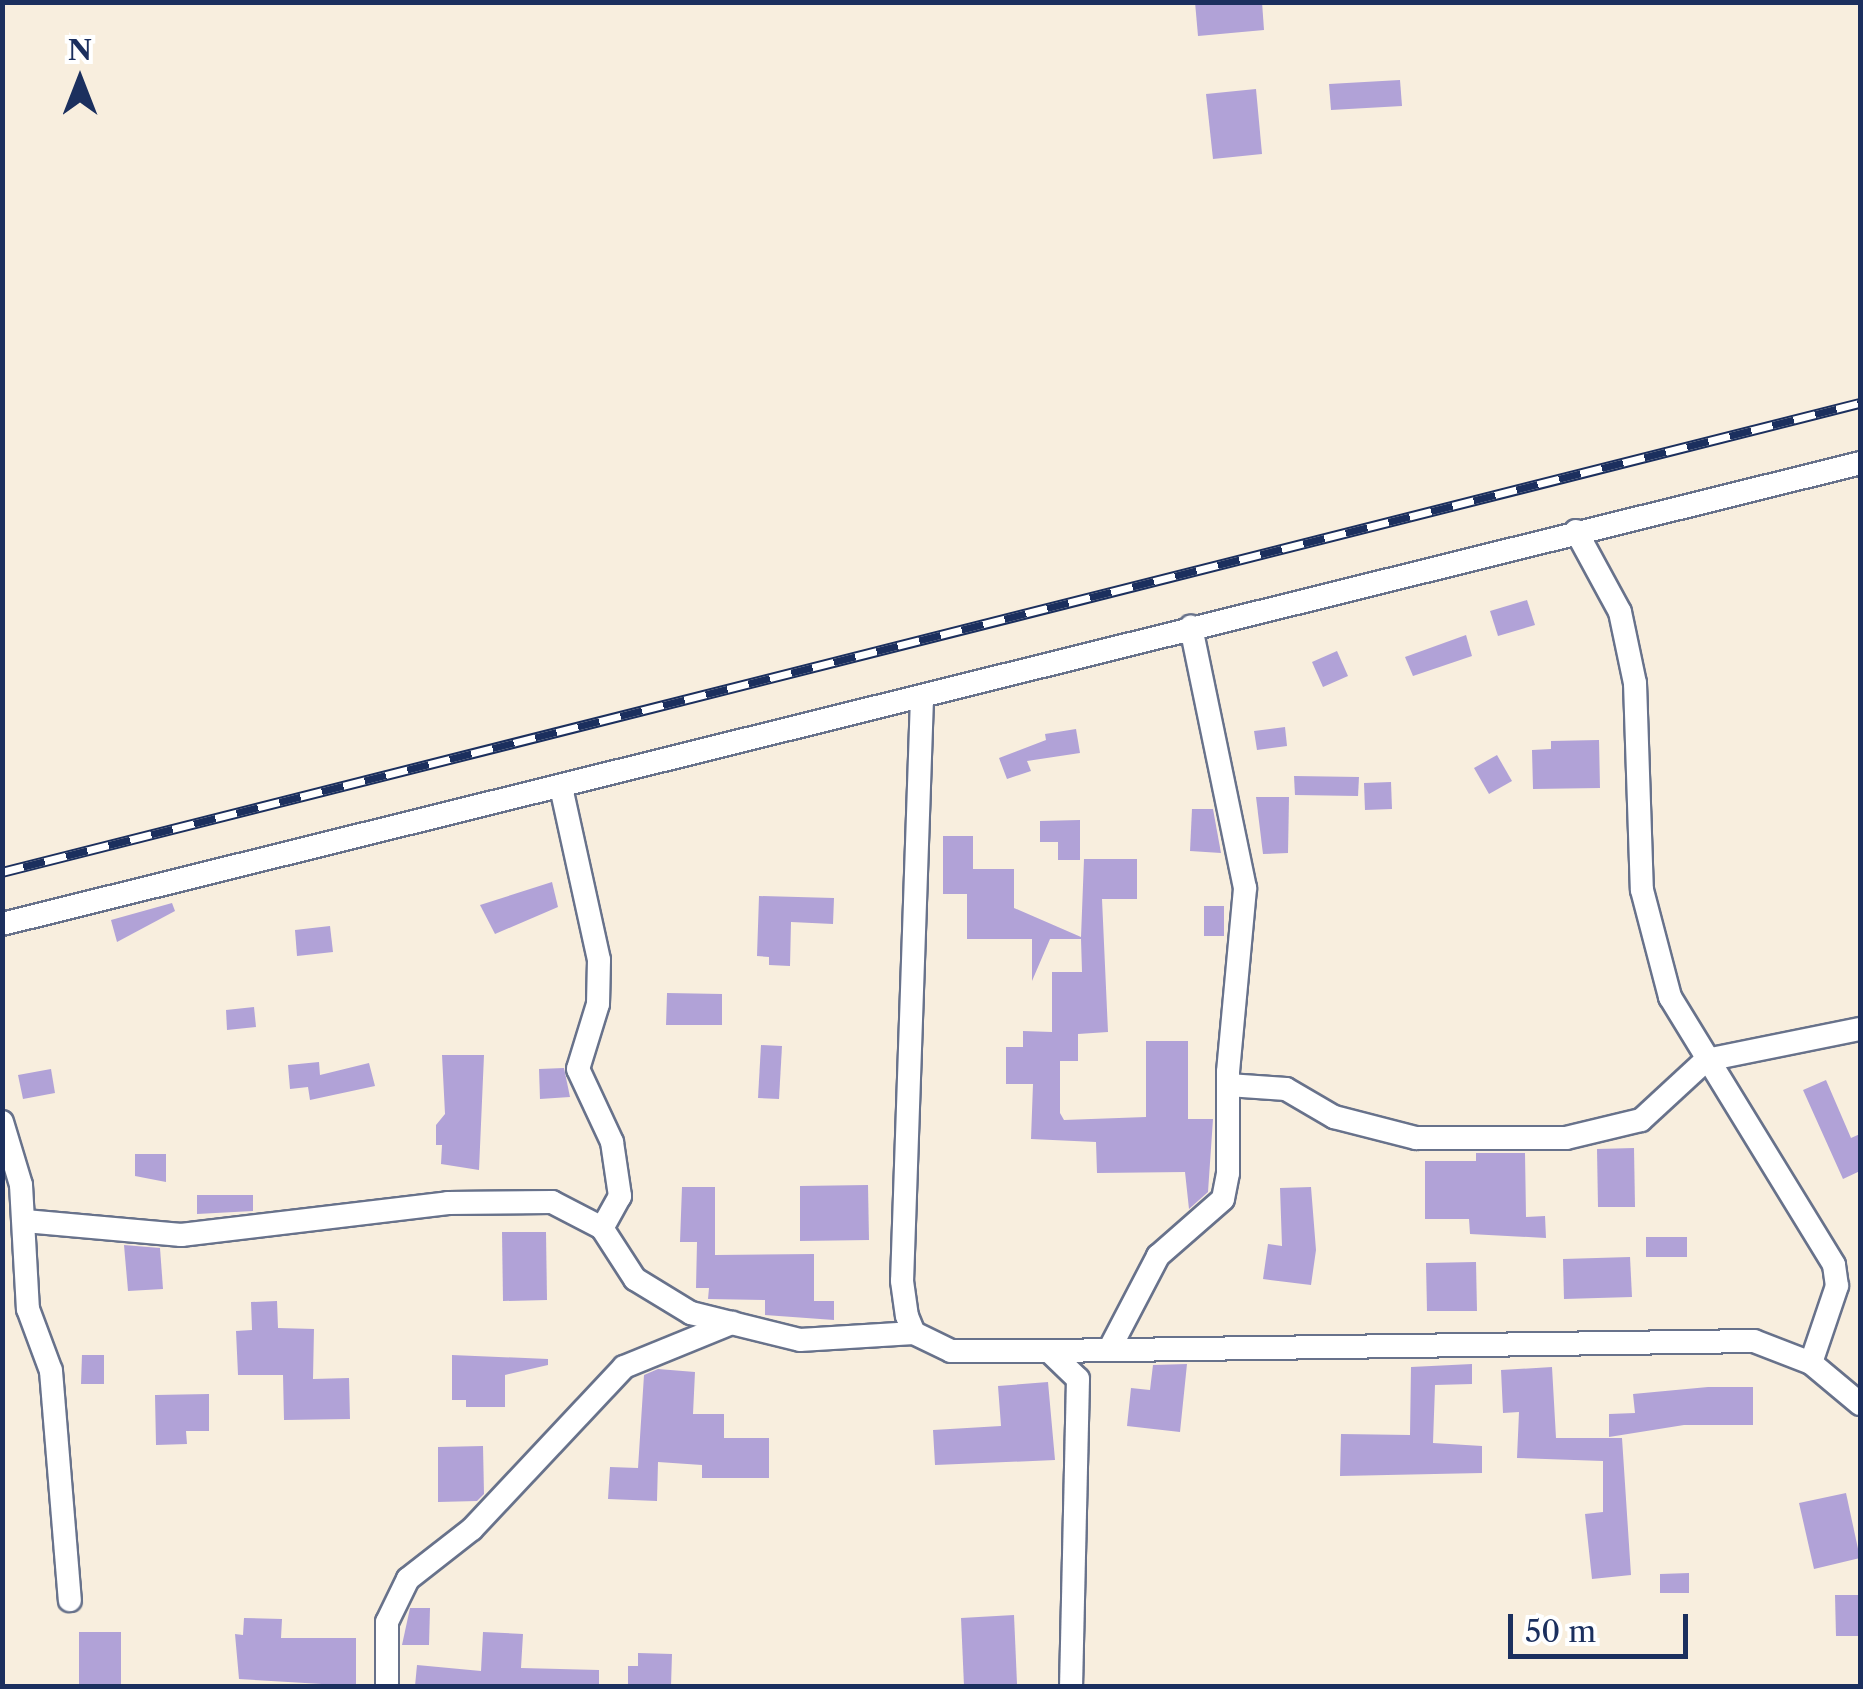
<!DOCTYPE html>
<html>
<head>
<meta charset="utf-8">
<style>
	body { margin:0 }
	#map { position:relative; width:1863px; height:1689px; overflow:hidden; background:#f8eede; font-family:"Libre Caslon Text",serif }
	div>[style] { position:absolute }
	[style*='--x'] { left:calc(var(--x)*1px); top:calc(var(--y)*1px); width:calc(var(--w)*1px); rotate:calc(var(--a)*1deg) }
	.building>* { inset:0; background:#b1a2d7 }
	.roads { filter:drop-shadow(2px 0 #68728b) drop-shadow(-2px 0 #68728b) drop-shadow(0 2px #68728b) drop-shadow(0 -2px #68728b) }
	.minor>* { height:22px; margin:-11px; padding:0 11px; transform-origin:11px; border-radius:11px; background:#fff }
	.rail>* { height:11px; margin-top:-5.5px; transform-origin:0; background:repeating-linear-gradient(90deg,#fff 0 22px,#1b2f5e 0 44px); box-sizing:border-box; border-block:2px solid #1b2f5e }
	span { translate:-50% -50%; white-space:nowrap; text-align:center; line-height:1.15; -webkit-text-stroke:8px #fff; paint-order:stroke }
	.frame { position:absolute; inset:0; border:5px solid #1b2f5e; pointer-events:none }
	.north { position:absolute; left:30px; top:30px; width:100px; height:100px; -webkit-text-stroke:8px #fff; paint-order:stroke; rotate:0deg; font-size:28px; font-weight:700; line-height:40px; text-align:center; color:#1b2f5e }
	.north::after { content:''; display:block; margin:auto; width:35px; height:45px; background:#1b2f5e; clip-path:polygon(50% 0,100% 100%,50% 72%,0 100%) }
	.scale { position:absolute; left:1508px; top:1614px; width:180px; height:45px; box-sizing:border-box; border:5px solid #1b2f5e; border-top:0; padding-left:12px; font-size:30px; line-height:35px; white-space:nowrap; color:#1b2f5e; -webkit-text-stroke:8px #fff; paint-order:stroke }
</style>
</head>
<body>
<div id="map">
	<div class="building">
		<i style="clip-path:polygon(1195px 2px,1262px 2px,1264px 30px,1198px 36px)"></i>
		<i style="clip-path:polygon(1400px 80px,1402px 106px,1331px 110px,1329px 84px)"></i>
		<i style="clip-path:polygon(1256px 89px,1262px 154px,1213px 159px,1206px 94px)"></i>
		<i style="clip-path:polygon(1527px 600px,1535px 625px,1498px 636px,1490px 611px)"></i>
		<i style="clip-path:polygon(1466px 635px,1472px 656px,1413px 676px,1405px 657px)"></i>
		<i style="clip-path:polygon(1337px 651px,1348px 676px,1323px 687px,1312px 662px)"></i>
		<i style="clip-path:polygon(1285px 727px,1287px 746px,1257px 750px,1254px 731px)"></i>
		<i style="clip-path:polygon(1076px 729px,1080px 753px,1027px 761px,1031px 771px,1007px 779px,999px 758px,1046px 740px,1045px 734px)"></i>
		<i style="clip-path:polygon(1599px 740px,1600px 788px,1533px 789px,1532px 750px,1551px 749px,1551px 741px)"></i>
		<i style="clip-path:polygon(1497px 755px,1512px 781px,1489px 794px,1474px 768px)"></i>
		<i style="clip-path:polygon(1294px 776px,1359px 777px,1358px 796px,1295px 795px)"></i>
		<i style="clip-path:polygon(1391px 782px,1392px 809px,1365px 810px,1364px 783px)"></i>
		<i style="clip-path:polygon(1256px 797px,1289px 797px,1288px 853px,1263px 854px)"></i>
		<i style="clip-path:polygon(1192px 809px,1213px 809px,1221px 853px,1190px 851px)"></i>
		<i style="clip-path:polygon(1080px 820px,1080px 860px,1058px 860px,1058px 842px,1040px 842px,1040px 821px)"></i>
		<i style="clip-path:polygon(943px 836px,973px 836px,973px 869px,1014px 869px,1014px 908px,1081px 937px,1084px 859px,1137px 859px,1137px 899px,1102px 899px,1108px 1032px,1078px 1034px,1078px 1061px,1060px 1061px,1060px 1113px,1064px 1120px,1146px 1117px,1146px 1041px,1188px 1041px,1188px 1119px,1213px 1119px,1208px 1192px,1189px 1209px,1185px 1172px,1097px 1173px,1096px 1142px,1031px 1139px,1033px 1084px,1006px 1084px,1006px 1047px,1023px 1047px,1023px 1031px,1052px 1032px,1052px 972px,1082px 972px,1081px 939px,1050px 939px,1032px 981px,1032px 939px,967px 939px,967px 894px,943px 894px)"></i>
		<i style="clip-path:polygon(552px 882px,558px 907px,495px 934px,480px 905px)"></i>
		<i style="clip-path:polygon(759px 896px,834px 898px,833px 924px,791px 922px,790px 966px,769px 965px,769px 957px,757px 956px)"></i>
		<i style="clip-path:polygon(172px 903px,175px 911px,117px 942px,111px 920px)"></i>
		<i style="clip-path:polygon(1204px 906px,1224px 906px,1224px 936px,1204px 936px)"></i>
		<i style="clip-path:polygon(330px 926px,333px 952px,297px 956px,295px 930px)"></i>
		<i style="clip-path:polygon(667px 993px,722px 994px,722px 1025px,666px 1025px)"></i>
		<i style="clip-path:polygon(254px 1007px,256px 1027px,227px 1030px,226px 1010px)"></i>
		<i style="clip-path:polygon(761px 1045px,782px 1046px,779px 1099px,758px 1098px)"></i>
		<i style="clip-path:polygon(442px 1055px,484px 1055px,479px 1170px,441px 1164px,442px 1145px,436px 1145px,436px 1125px,445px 1114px)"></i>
		<i style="clip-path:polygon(319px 1062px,320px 1075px,369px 1063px,375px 1086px,310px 1100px,308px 1087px,290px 1089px,288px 1065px)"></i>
		<i style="clip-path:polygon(564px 1068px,570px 1097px,540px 1099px,539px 1069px)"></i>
		<i style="clip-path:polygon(51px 1069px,55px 1093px,23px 1099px,18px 1075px)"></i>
		<i style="clip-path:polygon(1826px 1080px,1851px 1138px,1860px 1134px,1860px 1171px,1843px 1179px,1803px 1090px)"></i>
		<i style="clip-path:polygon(1634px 1148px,1635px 1207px,1598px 1207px,1597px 1149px)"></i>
		<i style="clip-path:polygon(1476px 1153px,1525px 1153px,1526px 1217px,1545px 1216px,1546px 1238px,1470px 1234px,1469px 1219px,1425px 1219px,1425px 1161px,1476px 1161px)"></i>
		<i style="clip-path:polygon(135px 1154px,166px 1154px,166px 1182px,135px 1176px)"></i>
		<i style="clip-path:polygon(868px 1185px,869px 1240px,800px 1241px,800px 1186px)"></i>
		<i style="clip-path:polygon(682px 1187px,715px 1187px,715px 1255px,814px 1254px,814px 1301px,834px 1301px,834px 1320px,765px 1315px,765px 1300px,708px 1299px,709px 1288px,696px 1288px,697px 1242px,680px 1242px)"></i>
		<i style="clip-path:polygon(1311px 1187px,1316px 1250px,1311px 1285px,1263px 1279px,1268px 1244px,1282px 1246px,1280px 1188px)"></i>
		<i style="clip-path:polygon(197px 1195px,253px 1195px,253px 1211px,197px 1214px)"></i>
		<i style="clip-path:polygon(502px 1232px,546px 1232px,547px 1300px,503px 1301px)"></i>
		<i style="clip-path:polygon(1646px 1237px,1687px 1237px,1687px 1257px,1646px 1257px)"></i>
		<i style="clip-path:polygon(124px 1245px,160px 1248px,163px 1289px,128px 1291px)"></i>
		<i style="clip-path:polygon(1630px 1257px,1632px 1297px,1564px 1299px,1563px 1259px)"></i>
		<i style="clip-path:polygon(1476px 1262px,1477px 1311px,1427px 1311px,1426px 1263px)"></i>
		<i style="clip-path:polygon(277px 1301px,278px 1328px,314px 1329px,313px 1379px,349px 1378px,350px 1419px,284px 1420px,283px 1375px,238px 1375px,236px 1331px,252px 1330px,251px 1302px)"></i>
		<i style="clip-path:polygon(82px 1355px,104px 1355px,104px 1384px,81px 1384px)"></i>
		<i style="clip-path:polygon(452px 1355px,548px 1359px,548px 1365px,505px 1375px,505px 1407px,466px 1407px,466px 1400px,452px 1400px)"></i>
		<i style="clip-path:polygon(1187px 1364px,1180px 1432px,1127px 1426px,1131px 1388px,1150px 1390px,1153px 1365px)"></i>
		<i style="clip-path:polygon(1472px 1364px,1472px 1384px,1435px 1385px,1433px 1443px,1482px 1446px,1482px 1473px,1340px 1476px,1341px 1434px,1410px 1435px,1411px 1367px)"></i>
		<i style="clip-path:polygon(1552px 1367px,1556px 1438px,1622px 1438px,1631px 1575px,1592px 1579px,1585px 1514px,1603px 1512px,1603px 1461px,1517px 1458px,1519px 1412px,1503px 1413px,1501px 1370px)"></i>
		<i style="clip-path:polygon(658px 1369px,695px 1372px,693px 1414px,724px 1414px,724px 1438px,769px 1438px,769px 1478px,702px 1478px,702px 1465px,658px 1462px,657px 1501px,608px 1499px,610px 1467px,638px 1468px,644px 1375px)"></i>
		<i style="clip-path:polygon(1048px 1382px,1055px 1460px,935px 1465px,933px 1430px,1001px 1426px,998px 1386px)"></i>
		<i style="clip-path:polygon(1708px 1387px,1753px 1387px,1753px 1425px,1684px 1425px,1609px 1437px,1609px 1414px,1635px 1413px,1633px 1394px)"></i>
		<i style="clip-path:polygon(209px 1394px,209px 1431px,186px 1431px,187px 1444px,156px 1445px,155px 1395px)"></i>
		<i style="clip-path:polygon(483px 1446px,484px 1494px,477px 1501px,438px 1502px,438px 1447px)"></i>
		<i style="clip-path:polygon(1846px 1493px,1860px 1558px,1814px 1569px,1799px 1503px)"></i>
		<i style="clip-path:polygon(1689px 1573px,1689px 1593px,1660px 1593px,1660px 1574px)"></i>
		<i style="clip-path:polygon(1835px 1595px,1860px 1595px,1860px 1636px,1836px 1636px)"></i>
		<i style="clip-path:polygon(410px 1608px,430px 1608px,429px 1645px,402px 1645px)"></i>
		<i style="clip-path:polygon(1014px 1615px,1017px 1684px,964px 1686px,961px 1618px)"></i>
		<i style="clip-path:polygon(244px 1618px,282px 1619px,281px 1638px,356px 1638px,356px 1686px,239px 1679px,235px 1634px,243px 1635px)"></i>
		<i style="clip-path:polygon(79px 1632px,121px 1632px,121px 1686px,79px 1686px)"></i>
		<i style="clip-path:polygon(483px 1632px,523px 1634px,521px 1668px,599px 1670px,599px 1686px,415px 1686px,417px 1665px,481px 1671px)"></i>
		<i style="clip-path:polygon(638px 1653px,672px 1654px,671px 1686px,628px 1686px,628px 1666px,638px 1666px)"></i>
	</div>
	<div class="roads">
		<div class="minor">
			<i style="--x:1576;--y:531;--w:92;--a:61.5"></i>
			<i style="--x:1620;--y:612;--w:73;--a:78.1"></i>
			<i style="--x:1635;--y:683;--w:207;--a:88.1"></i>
			<i style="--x:1642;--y:890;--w:111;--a:75.3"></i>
			<i style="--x:1670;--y:997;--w:314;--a:58.5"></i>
			<i style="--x:1834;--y:1265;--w:21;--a:82"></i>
			<i style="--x:1837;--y:1286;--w:81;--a:108.7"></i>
			<i style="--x:922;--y:698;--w:583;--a:91.96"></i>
			<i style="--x:902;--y:1281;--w:35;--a:82"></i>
			<i style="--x:907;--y:1316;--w:18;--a:68"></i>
			<i style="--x:914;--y:1333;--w:41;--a:25.9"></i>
			<i style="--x:951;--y:1351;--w:98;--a:0"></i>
			<i style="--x:1049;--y:1351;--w:40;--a:44"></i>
			<i style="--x:1078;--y:1379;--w:307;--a:91.3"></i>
			<i style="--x:561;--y:787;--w:177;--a:77.6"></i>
			<i style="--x:599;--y:960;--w:44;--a:91.3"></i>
			<i style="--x:598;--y:1004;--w:68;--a:107.1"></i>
			<i style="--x:578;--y:1069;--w:81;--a:65"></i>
			<i style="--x:612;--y:1142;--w:55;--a:81.6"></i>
			<i style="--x:620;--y:1196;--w:37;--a:119"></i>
			<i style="--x:2;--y:924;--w:1914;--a:-13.93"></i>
			<i style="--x:1228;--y:1085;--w:58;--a:3.9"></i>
			<i style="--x:1286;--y:1089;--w:56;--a:30.3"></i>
			<i style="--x:1334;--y:1117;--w:85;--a:14.4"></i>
			<i style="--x:1416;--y:1138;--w:150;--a:0"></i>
			<i style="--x:1566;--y:1138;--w:77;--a:-13.5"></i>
			<i style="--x:1641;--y:1120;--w:88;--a:-42.7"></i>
			<i style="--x:1706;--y:1060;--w:157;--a:-11.4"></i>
			<i style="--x:2;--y:1122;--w:66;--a:73.2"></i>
			<i style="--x:21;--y:1185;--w:124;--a:86.8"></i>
			<i style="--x:28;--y:1309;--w:66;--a:69.6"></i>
			<i style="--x:51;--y:1371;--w:230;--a:85.3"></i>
			<i style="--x:25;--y:1221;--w:157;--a:5.1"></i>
			<i style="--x:181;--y:1235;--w:269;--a:-6.8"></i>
			<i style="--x:448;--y:1203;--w:104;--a:-0.6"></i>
			<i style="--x:552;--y:1202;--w:56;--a:27.5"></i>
			<i style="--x:602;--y:1228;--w:61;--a:57.1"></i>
			<i style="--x:635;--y:1279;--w:66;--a:31.3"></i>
			<i style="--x:691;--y:1313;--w:112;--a:13.9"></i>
			<i style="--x:800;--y:1340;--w:114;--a:-3.5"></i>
			<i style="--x:1110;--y:1348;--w:104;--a:-62.4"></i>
			<i style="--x:1158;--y:1256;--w:86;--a:-41.2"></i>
			<i style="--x:1223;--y:1199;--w:26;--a:-79"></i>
			<i style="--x:1228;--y:1173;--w:101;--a:-90"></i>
			<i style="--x:1228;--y:1072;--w:185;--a:-84.7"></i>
			<i style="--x:1245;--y:888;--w:267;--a:-101.7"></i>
			<i style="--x:1049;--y:1351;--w:705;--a:-0.81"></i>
			<i style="--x:1754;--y:1341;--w:61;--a:21.1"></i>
			<i style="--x:1811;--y:1363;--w:64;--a:39.9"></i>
			<i style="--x:387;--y:1686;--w:64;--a:-90"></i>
			<i style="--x:387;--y:1622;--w:48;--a:-64"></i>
			<i style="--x:408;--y:1579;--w:81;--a:-38"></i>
			<i style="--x:472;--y:1529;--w:222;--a:-46.8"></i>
			<i style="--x:624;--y:1367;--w:117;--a:-22.2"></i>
		</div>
	</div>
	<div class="rail">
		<i style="--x:2;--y:872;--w:1916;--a:-14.17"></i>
	</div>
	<div class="frame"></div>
	<div class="north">N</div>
	<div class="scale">50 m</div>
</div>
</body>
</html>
